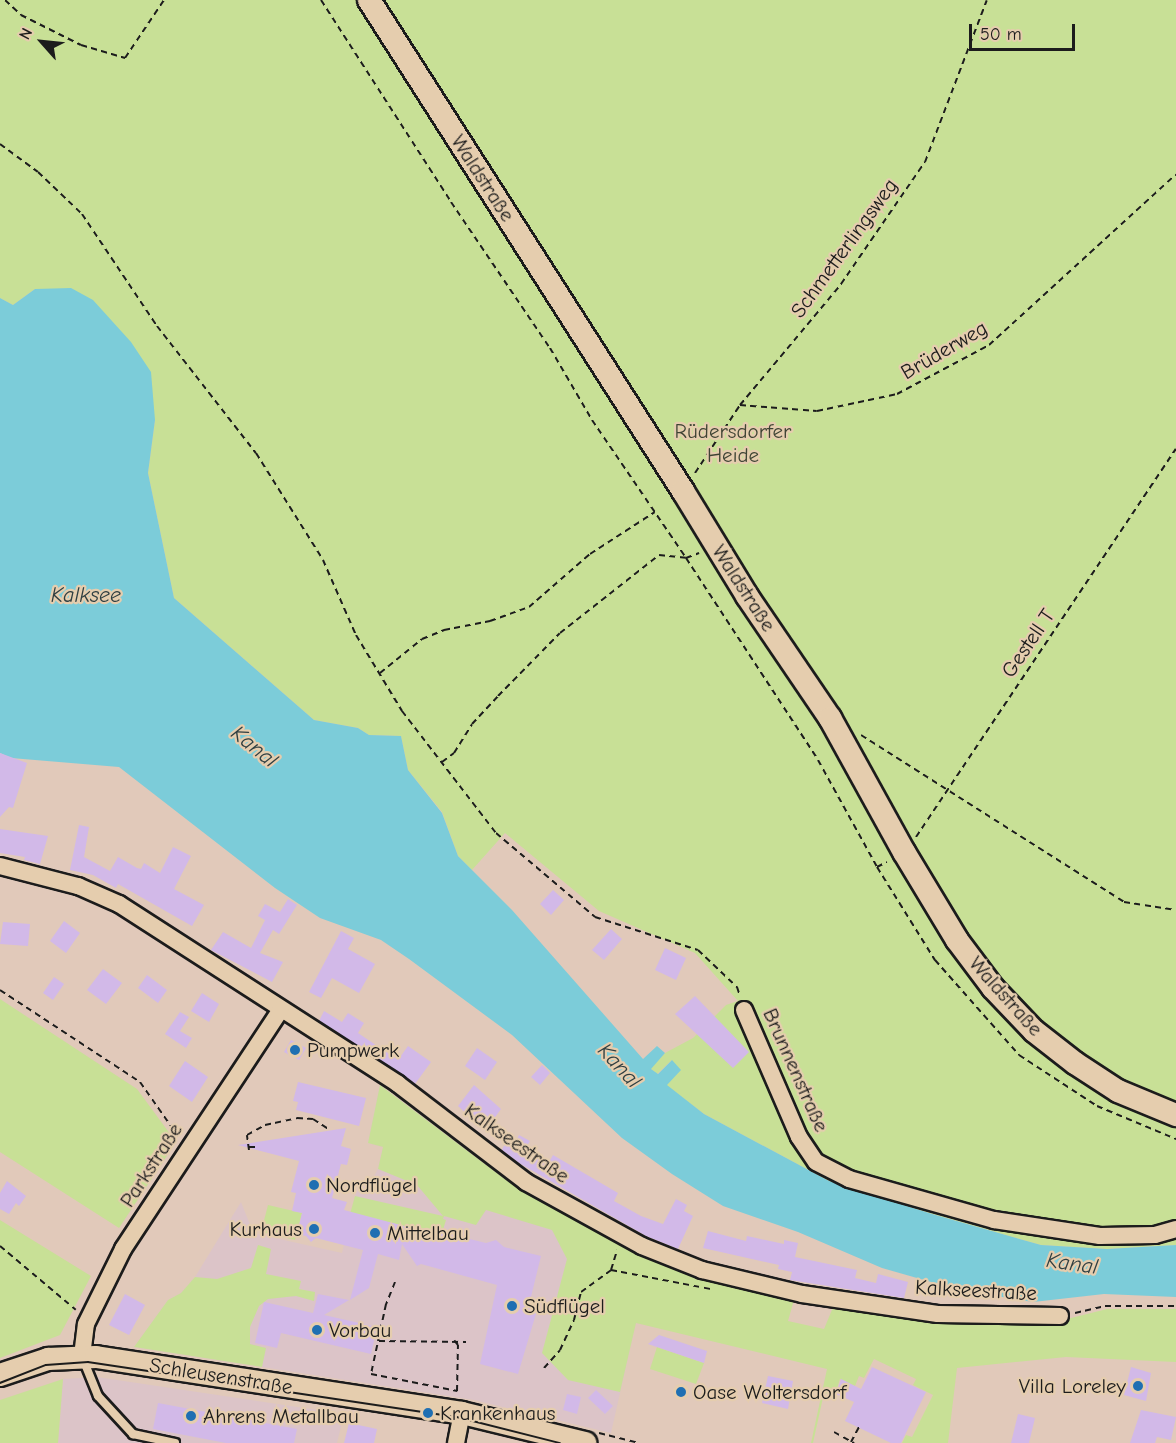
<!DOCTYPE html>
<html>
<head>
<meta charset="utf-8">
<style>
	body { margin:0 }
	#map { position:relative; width:1176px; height:1443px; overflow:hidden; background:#e1c9ba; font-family:"Comic Neue",sans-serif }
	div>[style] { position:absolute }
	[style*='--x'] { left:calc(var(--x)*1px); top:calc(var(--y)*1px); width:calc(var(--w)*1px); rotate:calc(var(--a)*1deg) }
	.built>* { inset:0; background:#dcc4c8 }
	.green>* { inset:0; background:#c8e096 }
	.water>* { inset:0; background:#7cccd9 }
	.building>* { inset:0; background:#d2b9e8 }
	.path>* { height:2px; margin-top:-1px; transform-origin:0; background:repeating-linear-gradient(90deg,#1c1c1c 0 6px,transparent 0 10.5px) }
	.roads { filter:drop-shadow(2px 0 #1c1c1c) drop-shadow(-2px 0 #1c1c1c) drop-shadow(0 2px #1c1c1c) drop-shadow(0 -2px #1c1c1c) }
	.lane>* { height:8px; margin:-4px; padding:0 4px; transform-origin:4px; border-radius:4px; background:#e5cdae }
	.street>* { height:16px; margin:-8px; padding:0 8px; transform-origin:8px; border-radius:8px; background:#e5cdae }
	.secondary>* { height:22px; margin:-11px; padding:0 11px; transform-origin:11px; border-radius:11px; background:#e5cdae }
	.tram>* { height:1.5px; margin:-0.75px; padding:0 0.75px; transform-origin:0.75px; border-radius:0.75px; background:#1c1c1c }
	.dots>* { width:16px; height:16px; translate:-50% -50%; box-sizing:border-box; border:3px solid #e5cdae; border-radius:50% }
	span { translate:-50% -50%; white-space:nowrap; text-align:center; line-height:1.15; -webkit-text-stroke:4.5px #e5cdae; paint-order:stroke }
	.street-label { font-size:21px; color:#1c1c1c }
	.park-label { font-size:21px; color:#3e4334 }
	.poi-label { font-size:21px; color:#1c1c1c }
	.left { translate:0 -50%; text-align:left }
	.right { translate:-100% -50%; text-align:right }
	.water-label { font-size:22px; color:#2f3f42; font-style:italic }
	.north { position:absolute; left:12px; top:12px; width:60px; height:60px; -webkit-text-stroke:4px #e5cdae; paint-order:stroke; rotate:297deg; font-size:16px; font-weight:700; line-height:24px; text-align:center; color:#1c1c1c }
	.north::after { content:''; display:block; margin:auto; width:21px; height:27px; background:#1c1c1c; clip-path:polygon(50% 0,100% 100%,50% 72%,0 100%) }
	.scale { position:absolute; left:969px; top:24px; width:106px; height:27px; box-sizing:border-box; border:3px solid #1c1c1c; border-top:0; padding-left:8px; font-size:18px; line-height:21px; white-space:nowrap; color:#1c1c1c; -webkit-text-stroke:4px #e5cdae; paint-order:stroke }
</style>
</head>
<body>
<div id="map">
	<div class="built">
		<i style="clip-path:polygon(380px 1085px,506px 1180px,650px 1260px,611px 1433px,474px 1400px,134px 1347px,168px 1300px,181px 1293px,195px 1277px,241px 1202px,251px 1227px,257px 1234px,342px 1253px,355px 1196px,361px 1183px,369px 1185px,378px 1169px,383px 1147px,368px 1143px)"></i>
		<i style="clip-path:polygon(97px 1377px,344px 1414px,337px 1443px,58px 1443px,63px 1379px)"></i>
	</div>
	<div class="green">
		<i style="clip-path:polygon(0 0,1176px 0,1176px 1245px,1107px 1249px,1041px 1245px,932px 1214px,829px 1181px,704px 1114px,666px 1085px,672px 1060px,657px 1074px,650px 1068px,665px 1053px,693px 1038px,726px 1005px,738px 1001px,695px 953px,599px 911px,505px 833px,472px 870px,458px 856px,442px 812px,408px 770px,401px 736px,369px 735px,358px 728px,314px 720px,174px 598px,148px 473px,155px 420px,35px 289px,13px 305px,0 298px)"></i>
		<i style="clip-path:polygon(0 999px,137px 1089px,176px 1142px,119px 1228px,0 1152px)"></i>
		<i style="clip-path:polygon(380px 1085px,506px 1180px,650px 1260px,794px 1300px,788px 1321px,824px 1329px,834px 1305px,1059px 1321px,1107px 1309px,1176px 1309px,1176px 1362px,1066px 1357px,957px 1368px,948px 1443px,902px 1443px,906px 1435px,912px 1437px,933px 1395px,913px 1385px,916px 1379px,874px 1359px,864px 1378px,859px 1376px,855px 1386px,840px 1379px,835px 1395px,824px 1393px,813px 1443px,811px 1443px,827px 1369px,636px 1323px,620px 1392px,568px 1380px,542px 1353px,567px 1259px,552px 1230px,486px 1210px,476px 1225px,444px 1216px,443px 1219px,446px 1220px,442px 1233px,424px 1228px,422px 1233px,401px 1225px,350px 1214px,355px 1196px,443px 1216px,417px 1185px,378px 1169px,383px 1147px,368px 1143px)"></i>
		<i style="clip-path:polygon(268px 1205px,302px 1213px,295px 1240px,261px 1232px)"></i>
		<i style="clip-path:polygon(0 1220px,91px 1276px,60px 1335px,0 1358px)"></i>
		<i style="clip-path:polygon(258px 1245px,271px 1249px,266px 1274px,301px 1281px,299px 1289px,315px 1292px,314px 1301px,296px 1296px,268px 1299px,259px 1306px,250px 1327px,250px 1344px,266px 1348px,262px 1367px,134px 1347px,168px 1300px,181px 1293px,195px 1277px,217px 1279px,251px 1268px)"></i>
		<i style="clip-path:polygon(657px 1347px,704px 1363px,696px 1384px,650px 1369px)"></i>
		<i style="clip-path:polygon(63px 1379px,58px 1443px,0 1443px,0 1400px)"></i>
	</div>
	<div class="water">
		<i style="clip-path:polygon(71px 288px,93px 300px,131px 342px,151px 372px,155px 420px,148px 473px,174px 598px,314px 720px,358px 728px,369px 735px,401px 736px,408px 770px,442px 813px,458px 856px,512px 910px,643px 1059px,657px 1046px,665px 1053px,651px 1069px,658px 1074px,672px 1060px,681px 1070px,667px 1085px,704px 1114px,829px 1181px,932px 1214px,1041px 1245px,1107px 1249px,1176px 1245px,1176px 1297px,1104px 1294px,1033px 1302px,959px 1290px,882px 1268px,798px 1232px,723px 1206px,672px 1174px,622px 1138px,512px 1035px,409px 959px,381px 940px,320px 918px,275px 888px,119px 767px,11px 758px,0 753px,0 298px,13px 305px,35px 289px)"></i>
	</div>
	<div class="building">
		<i style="clip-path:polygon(0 753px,27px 763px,13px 808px,9px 807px,0 817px)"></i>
		<i style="clip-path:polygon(79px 825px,89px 827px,84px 857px,110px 871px,118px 857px,137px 868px,141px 869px,144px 863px,160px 873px,173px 847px,191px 856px,174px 889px,204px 905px,192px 926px,118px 884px,116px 888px,93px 875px,70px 870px)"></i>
		<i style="clip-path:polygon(0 829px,48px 836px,40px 864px,24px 860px,25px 857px,0 853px)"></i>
		<i style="clip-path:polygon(553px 890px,564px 900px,551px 915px,540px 904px)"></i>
		<i style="clip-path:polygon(288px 899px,297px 905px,279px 934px,273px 930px,260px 953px,283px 962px,272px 982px,211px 950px,223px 932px,251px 948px,265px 920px,258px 916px,265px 904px,280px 912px)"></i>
		<i style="clip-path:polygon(64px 921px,80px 933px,66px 953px,50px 941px)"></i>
		<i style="clip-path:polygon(3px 922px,30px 924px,28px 946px,0 944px)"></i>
		<i style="clip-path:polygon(611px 929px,622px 939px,604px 960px,592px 950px)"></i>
		<i style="clip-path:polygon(341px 931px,354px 938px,348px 949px,375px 964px,359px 993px,332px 978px,321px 998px,309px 992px)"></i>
		<i style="clip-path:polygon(665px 948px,686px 958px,676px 980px,655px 970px)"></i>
		<i style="clip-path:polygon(103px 969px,122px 983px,106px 1004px,87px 990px)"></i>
		<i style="clip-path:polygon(147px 975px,167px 990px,158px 1003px,138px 988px)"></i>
		<i style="clip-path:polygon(54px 977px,64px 984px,53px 1000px,43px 993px)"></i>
		<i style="clip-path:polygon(202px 993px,219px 1004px,209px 1022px,191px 1011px)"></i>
		<i style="clip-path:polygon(695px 996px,749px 1052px,733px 1068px,675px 1014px)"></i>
		<i style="clip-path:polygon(324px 1011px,342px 1022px,348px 1013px,364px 1023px,358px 1033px,398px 1060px,408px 1046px,431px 1062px,415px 1084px,319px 1021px)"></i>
		<i style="clip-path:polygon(180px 1012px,189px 1017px,180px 1031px,192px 1038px,186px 1048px,165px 1034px)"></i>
		<i style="clip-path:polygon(291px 1040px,306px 1048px,299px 1060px,284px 1052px)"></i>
		<i style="clip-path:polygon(477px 1048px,497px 1062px,485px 1080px,465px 1066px)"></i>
		<i style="clip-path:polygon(185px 1061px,208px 1077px,192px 1102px,169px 1086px)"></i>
		<i style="clip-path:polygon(542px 1065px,550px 1073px,540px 1085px,531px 1077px)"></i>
		<i style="clip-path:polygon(298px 1082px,366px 1098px,359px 1126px,296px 1110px,298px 1102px,293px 1101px)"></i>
		<i style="clip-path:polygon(474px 1085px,501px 1109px,485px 1131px,458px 1106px)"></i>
		<i style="clip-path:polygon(346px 1128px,341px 1146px,351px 1149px,347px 1165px,341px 1164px,332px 1198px,347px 1202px,344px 1210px,423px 1231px,424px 1228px,486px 1243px,496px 1240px,504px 1247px,541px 1256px,529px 1305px,538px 1307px,518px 1374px,480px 1364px,497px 1285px,421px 1264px,417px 1266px,402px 1244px,399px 1260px,378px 1254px,369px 1288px,350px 1300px,363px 1250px,316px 1238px,311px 1242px,306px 1236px,297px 1234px,302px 1213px,292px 1211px,296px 1193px,291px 1192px,299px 1161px,238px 1145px)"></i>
		<i style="clip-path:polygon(519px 1135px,530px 1141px,525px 1149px,549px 1162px,553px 1155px,618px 1193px,614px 1201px,641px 1216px,663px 1224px,676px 1199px,687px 1205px,684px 1211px,693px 1216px,678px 1249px,646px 1236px,519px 1163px,502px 1150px,507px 1139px,515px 1143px)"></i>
		<i style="clip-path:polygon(7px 1181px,26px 1196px,19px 1206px,16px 1203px,9px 1214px,0 1209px,0 1193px)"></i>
		<i style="clip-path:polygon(708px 1231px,746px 1241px,747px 1236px,784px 1244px,784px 1240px,798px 1243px,795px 1257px,857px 1270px,855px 1278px,876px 1283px,878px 1274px,908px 1282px,904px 1298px,790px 1280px,792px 1272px,778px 1269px,779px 1265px,703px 1248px)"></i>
		<i style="clip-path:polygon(125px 1294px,145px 1305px,129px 1335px,109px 1325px)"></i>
		<i style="clip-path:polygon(318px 1294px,349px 1300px,324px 1315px,377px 1327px,371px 1354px,281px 1333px,277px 1348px,255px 1343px,264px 1302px,313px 1313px)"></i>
		<i style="clip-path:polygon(659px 1335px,707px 1351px,704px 1363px,648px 1344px)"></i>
		<i style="clip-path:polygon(872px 1367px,926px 1392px,901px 1443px,891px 1443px,845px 1421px,854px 1402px,836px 1394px,841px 1379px,861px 1389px)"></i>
		<i style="clip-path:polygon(1131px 1367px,1151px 1373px,1146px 1401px,1124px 1395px)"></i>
		<i style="clip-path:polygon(768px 1376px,793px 1381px,788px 1409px,762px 1403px)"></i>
		<i style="clip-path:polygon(596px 1390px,613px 1406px,605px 1414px,588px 1398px)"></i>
		<i style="clip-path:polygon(567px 1394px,581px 1397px,577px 1414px,563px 1410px)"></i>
		<i style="clip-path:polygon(158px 1403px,297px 1429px,294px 1443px,226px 1443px,153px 1429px)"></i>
		<i style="clip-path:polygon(1141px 1410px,1176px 1417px,1171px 1440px,1157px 1437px,1155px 1443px,1130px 1443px)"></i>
		<i style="clip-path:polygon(1018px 1414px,1035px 1418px,1029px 1443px,1011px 1443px)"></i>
		<i style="clip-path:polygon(349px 1423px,377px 1429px,374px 1443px,344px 1443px)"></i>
	</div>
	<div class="path">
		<i style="--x:5;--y:0;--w:22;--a:43"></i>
		<i style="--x:21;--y:15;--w:67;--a:26.6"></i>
		<i style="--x:81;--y:45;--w:46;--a:16.5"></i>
		<i style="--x:125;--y:58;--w:70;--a:-56.1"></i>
		<i style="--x:321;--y:0;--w:240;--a:57.2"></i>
		<i style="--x:451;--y:202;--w:176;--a:55.9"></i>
		<i style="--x:550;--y:348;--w:83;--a:59.7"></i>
		<i style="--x:592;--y:420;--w:167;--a:55.7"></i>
		<i style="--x:686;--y:558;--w:241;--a:56.8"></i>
		<i style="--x:818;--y:760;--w:122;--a:61.1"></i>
		<i style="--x:877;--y:867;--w:110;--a:58.1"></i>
		<i style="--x:935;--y:960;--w:127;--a:48.5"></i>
		<i style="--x:1019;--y:1055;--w:93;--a:33.2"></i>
		<i style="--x:1097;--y:1106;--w:86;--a:22.7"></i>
		<i style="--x:0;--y:144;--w:47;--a:36.4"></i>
		<i style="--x:38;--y:172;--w:61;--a:43.7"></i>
		<i style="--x:82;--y:214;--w:135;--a:56.2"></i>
		<i style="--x:157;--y:326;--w:161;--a:52.1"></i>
		<i style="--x:256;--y:453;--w:126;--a:57.9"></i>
		<i style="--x:323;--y:560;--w:82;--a:66.3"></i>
		<i style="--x:356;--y:635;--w:89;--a:58.8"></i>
		<i style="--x:402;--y:711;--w:154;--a:52.4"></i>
		<i style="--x:496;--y:833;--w:130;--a:40.3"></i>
		<i style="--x:595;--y:917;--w:108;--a:17.8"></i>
		<i style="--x:698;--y:950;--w:54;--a:43.5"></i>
		<i style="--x:737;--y:987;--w:9;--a:72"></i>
		<i style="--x:740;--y:405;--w:77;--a:4.5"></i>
		<i style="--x:817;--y:411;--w:82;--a:-12"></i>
		<i style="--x:897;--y:394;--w:104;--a:-28"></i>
		<i style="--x:989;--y:345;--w:253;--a:-42.4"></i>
		<i style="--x:695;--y:473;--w:82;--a:-56.5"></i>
		<i style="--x:740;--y:405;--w:158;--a:-50.1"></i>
		<i style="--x:841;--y:284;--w:148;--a:-55.5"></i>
		<i style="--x:925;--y:162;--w:173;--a:-69.1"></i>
		<i style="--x:380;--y:673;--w:54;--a:-39"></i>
		<i style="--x:422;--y:639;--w:24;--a:-22"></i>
		<i style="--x:444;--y:630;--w:47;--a:-11.1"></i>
		<i style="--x:490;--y:621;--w:41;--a:-19.7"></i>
		<i style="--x:529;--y:607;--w:81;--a:-41"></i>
		<i style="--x:590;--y:554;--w:77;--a:-32.9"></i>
		<i style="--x:861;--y:735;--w:312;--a:32.4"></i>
		<i style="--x:1124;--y:902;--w:53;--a:8.7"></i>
		<i style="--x:442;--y:762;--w:15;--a:-37"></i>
		<i style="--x:454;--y:753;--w:34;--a:-58"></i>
		<i style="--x:472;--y:724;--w:38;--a:-47"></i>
		<i style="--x:498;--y:696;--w:88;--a:-45.5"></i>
		<i style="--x:560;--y:633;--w:126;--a:-38.2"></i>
		<i style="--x:659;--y:555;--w:27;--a:6"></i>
		<i style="--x:686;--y:558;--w:14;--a:-21"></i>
		<i style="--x:916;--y:837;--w:467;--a:-56.2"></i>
		<i style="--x:877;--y:867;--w:11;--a:-27"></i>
		<i style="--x:0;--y:990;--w:168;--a:33.3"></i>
		<i style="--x:140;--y:1082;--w:66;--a:54.9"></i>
		<i style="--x:249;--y:1147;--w:6;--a:0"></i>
		<i style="--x:249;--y:1150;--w:15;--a:-98"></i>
		<i style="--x:247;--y:1135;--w:21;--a:-29"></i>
		<i style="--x:265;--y:1125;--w:33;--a:-12"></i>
		<i style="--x:297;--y:1118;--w:16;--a:4"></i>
		<i style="--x:313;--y:1119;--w:20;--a:33"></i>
		<i style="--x:0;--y:1246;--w:99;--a:40.1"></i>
		<i style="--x:611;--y:1270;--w:21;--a:-73"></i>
		<i style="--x:395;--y:1282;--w:24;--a:112"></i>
		<i style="--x:386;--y:1304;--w:72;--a:102.1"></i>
		<i style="--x:371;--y:1374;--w:88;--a:11.2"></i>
		<i style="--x:457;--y:1391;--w:46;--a:-88.8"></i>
		<i style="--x:458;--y:1345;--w:6;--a:-129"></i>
		<i style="--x:1075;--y:1313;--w:31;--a:-13"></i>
		<i style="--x:1105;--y:1306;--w:71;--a:0"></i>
		<i style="--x:379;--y:1341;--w:87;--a:0.7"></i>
		<i style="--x:544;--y:1368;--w:24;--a:-48"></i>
		<i style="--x:560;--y:1350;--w:33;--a:-65"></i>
		<i style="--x:574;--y:1320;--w:29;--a:-76"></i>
		<i style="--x:581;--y:1292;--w:37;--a:-36"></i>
		<i style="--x:611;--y:1270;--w:102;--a:10.8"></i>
		<i style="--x:834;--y:1432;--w:23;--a:29"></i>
		<i style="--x:599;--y:1433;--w:41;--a:14"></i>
		<i style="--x:851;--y:1442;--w:17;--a:-62"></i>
	</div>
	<div class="roads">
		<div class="lane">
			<i style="--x:83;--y:1359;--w:40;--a:68"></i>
			<i style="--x:98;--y:1396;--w:52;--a:47.4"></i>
			<i style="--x:133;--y:1434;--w:43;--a:12.1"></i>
		</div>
		<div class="street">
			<i style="--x:0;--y:866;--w:81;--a:14.4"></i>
			<i style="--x:78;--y:886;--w:45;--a:23.7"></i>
			<i style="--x:119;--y:904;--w:332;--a:32.8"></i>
			<i style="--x:398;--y:1084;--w:161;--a:37.4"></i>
			<i style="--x:526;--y:1182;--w:132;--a:28.9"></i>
			<i style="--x:642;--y:1246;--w:65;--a:21.8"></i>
			<i style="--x:702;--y:1270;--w:103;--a:13.5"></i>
			<i style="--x:802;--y:1294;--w:137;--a:8.4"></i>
			<i style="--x:938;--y:1314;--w:122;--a:0.9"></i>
			<i style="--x:744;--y:1010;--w:138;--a:66.6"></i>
			<i style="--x:799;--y:1137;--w:30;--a:56"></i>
			<i style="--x:816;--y:1162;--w:37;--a:27"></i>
			<i style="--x:849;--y:1179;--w:151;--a:15.8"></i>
			<i style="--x:994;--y:1220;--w:107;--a:8.6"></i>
			<i style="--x:1100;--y:1236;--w:55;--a:-1"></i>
			<i style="--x:1155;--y:1235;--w:22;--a:-16"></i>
			<i style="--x:82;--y:1356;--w:32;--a:-83"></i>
			<i style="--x:86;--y:1324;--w:84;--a:-63.7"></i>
			<i style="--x:123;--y:1249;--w:287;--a:-56.6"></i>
			<i style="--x:456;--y:1443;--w:31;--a:-79"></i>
		</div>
		<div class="secondary">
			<i style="--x:369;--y:0;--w:583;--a:57.4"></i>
			<i style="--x:683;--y:491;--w:123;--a:58.6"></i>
			<i style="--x:747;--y:596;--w:148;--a:55.8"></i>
			<i style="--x:830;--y:718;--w:153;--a:61.1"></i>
			<i style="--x:904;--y:852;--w:103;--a:58.9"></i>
			<i style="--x:957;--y:940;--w:60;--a:53.1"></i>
			<i style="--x:993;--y:988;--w:59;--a:46.4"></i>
			<i style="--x:1034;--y:1031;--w:52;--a:38"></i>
			<i style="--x:1075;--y:1063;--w:51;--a:33.1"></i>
			<i style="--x:1118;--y:1091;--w:63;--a:22.5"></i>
			<i style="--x:0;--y:1375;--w:51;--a:-18.4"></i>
			<i style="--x:48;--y:1359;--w:48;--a:-2.4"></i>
			<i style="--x:96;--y:1357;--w:370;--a:8.7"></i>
			<i style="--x:462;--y:1413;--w:127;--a:13.7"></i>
		</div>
	</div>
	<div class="tram">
		<i style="--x:0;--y:1383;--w:49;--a:-21.4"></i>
		<i style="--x:46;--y:1365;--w:42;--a:-4.1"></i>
		<i style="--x:88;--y:1362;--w:377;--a:8.5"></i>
		<i style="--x:461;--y:1418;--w:102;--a:14.2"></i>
	</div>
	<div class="dots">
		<i style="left:295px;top:1050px;background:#1f6fb2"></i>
		<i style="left:314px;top:1185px;background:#1f6fb2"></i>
		<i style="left:314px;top:1229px;background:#1f6fb2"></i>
		<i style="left:375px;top:1233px;background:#1f6fb2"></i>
		<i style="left:512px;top:1306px;background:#1f6fb2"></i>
		<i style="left:317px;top:1330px;background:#1f6fb2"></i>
		<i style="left:1138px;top:1386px;background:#1f6fb2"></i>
		<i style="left:681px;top:1392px;background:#1f6fb2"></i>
		<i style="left:428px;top:1413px;background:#1f6fb2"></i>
		<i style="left:191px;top:1416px;background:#1f6fb2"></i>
	</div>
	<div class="street-label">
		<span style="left:483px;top:178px;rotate:57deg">Waldstraße</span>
		<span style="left:844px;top:248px;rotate:-54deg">Schmetterlingsweg</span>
		<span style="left:944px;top:350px;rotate:-30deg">Brüderweg</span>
		<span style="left:744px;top:588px;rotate:57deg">Waldstraße</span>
		<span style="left:1028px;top:643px;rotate:-56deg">Gestell T</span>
		<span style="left:1006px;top:996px;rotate:48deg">Waldstraße</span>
		<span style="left:796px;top:1070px;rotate:66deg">Brunnenstraße</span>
		<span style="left:517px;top:1143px;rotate:35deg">Kalkseestraße</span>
		<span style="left:151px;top:1165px;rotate:-57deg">Parkstraße</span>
		<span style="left:976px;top:1290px;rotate:3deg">Kalkseestraße</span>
		<span style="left:221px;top:1376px;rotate:9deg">Schleusenstraße</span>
	</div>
	<div class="park-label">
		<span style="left:733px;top:443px">Rüdersdorfer<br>Heide</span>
	</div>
	<div class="poi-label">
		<span class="left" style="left:307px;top:1050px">Pumpwerk</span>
		<span class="left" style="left:326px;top:1185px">Nordflügel</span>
		<span class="right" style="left:302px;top:1229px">Kurhaus</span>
		<span class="left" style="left:387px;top:1233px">Mittelbau</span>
		<span class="left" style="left:524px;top:1306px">Südflügel</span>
		<span class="left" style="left:329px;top:1330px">Vorbau</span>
		<span class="right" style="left:1126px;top:1386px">Villa Loreley</span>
		<span class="left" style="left:693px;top:1392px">Oase Woltersdorf</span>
		<span class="left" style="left:440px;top:1413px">Krankenhaus</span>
		<span class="left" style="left:203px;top:1416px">Ahrens Metallbau</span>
	</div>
	<div class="water-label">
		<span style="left:86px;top:596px">Kalksee</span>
		<span style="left:254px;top:747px;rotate:39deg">Kanal</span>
		<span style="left:619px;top:1066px;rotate:47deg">Kanal</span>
		<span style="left:1072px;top:1264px;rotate:8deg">Kanal</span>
	</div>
	<div class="north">N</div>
	<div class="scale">50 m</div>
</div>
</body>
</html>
